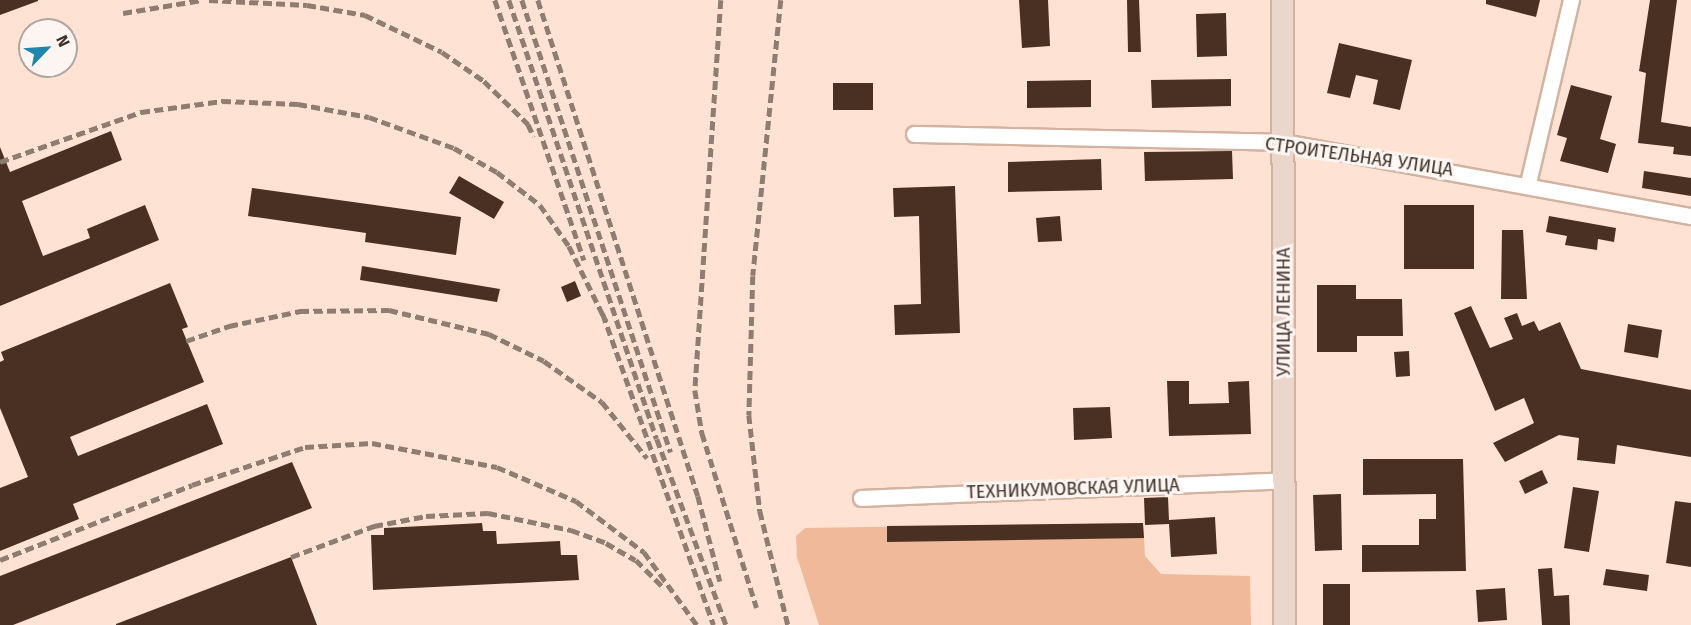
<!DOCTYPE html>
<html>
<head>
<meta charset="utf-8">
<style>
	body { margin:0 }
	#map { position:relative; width:1691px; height:625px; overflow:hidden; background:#fee3d4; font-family:"Fira Sans",sans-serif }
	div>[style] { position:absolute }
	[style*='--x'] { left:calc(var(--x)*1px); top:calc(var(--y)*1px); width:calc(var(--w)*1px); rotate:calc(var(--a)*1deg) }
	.green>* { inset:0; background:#efb99a }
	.building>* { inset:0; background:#4a3022 }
	.roads { filter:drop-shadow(2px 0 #d2b2a0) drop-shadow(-2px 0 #d2b2a0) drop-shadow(0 2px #d2b2a0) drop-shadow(0 -2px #d2b2a0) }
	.street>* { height:15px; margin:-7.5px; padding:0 7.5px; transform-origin:7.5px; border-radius:7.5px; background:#fff }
	.secondary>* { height:21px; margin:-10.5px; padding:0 10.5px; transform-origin:10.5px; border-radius:10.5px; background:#ead6cb }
	.rail>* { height:4.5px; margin-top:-2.25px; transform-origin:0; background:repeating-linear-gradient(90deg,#907d72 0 9px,transparent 0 13.5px) }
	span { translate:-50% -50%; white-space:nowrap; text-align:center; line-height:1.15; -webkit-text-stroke:6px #fcf5f1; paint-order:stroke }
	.street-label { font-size:18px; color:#3e312a }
	.north { position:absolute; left:18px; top:18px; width:60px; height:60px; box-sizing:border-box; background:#fcf5f1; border:2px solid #b0a7a1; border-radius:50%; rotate:65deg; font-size:16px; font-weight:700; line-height:24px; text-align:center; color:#3e312a }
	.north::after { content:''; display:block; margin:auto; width:21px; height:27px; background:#1f86af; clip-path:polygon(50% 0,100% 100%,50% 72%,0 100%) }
</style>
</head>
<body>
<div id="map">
	<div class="green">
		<i style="clip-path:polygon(1143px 523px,1145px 556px,1161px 574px,1250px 576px,1251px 625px,819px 625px,797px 557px,796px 536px,805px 528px)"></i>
	</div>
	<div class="building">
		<i style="clip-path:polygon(0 0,38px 0,38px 1px,0 15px)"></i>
		<i style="clip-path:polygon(1019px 0,1048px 0,1050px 46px,1022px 48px)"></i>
		<i style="clip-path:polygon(1127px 0,1139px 0,1141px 52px,1128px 52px)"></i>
		<i style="clip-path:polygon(1486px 0,1540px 0,1536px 17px,1486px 4px)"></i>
		<i style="clip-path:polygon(1650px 0,1677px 0,1661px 122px,1691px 127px,1691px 156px,1673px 154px,1674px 147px,1638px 143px,1646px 73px,1639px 71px)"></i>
		<i style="clip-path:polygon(1226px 13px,1227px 56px,1197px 57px,1196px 14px)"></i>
		<i style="clip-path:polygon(1339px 43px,1412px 60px,1400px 110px,1373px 104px,1378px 80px,1356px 75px,1350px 98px,1327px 93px)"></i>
		<i style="clip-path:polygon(1231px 79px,1231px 106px,1152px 108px,1151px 80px)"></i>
		<i style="clip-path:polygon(1091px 80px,1091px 107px,1027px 108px,1027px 81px)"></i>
		<i style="clip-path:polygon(833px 83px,873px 83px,873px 110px,833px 110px)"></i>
		<i style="clip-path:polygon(1571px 85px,1612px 96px,1600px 139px,1616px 144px,1608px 173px,1560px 161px,1567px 138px,1557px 135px)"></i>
		<i style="clip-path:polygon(111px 131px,122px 160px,22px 201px,43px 256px,90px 238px,87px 229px,145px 205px,159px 240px,0 306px,0 147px,10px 172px)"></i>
		<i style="clip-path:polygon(1232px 151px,1233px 179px,1145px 181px,1144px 152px)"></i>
		<i style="clip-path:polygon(1101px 159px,1102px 190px,1008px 192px,1008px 162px)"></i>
		<i style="clip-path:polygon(1644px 171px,1691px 178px,1691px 196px,1642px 188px)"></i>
		<i style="clip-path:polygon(459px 176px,504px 202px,494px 219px,449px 193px)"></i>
		<i style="clip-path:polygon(955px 186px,960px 333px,895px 335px,894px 305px,921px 304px,919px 216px,894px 217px,893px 188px)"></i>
		<i style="clip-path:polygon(252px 188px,461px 217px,456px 255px,365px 242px,366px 233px,248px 216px)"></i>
		<i style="clip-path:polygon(1404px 205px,1474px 205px,1474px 269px,1404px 269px)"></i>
		<i style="clip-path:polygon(1060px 216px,1062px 241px,1038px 242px,1036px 218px)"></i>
		<i style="clip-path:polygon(1549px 216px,1616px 228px,1614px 242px,1598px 239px,1597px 250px,1565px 245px,1567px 236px,1546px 232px)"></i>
		<i style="clip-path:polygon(1502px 230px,1523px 230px,1527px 299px,1501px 299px)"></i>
		<i style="clip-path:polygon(362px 266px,500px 289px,497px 302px,360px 280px)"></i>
		<i style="clip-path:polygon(575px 281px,581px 296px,567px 302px,561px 287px)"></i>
		<i style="clip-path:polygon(170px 283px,188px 327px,182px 329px,204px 382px,70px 437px,78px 456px,207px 404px,223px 444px,73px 504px,79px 519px,0 551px,0 488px,28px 477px,0 408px,0 362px,4px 360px,1px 352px)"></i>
		<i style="clip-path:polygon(1317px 285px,1356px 285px,1356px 299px,1402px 299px,1403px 336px,1357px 336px,1357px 352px,1317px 352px)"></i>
		<i style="clip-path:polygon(1471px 306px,1490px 348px,1513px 339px,1504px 318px,1517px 313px,1522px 326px,1534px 321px,1539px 331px,1560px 322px,1581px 369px,1691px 390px,1691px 457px,1617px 445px,1615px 464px,1577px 460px,1579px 438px,1559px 435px,1505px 462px,1493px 443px,1534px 423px,1524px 398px,1495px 411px,1454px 313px)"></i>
		<i style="clip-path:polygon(1628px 324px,1662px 330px,1658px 358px,1624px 352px)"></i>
		<i style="clip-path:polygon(1409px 351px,1410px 376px,1396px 377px,1394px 352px)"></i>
		<i style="clip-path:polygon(1167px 381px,1189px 381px,1189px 404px,1229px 403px,1228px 382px,1249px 381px,1251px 434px,1169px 436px)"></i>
		<i style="clip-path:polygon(1110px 407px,1112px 438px,1074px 440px,1073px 408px)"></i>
		<i style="clip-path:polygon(1363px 459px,1463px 459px,1466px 571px,1362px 572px,1362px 545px,1419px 545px,1419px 519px,1436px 519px,1436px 494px,1363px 495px)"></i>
		<i style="clip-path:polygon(292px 462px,312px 508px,13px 625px,0 625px,0 576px)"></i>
		<i style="clip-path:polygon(1542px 470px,1548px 483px,1525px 494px,1519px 481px)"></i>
		<i style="clip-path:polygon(1573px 487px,1599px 491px,1589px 552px,1564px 548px)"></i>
		<i style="clip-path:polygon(1341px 494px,1342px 550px,1315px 551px,1313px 495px)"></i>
		<i style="clip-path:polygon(1168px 497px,1169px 520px,1215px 517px,1217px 554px,1171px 557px,1169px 524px,1145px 525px,1144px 498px)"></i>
		<i style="clip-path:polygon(1675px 501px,1691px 503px,1691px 567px,1666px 563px)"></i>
		<i style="clip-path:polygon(482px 523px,483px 531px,496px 531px,497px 544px,560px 541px,561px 555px,577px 555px,579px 580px,373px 590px,371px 535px,384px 535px,384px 528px)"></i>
		<i style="clip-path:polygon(1143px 523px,1144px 538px,887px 542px,887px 526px)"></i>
		<i style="clip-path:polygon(291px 557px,317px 625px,116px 625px,116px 624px)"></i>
		<i style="clip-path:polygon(1552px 568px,1554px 596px,1569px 595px,1570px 625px,1542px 625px,1538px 569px)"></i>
		<i style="clip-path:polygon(1606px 569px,1649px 575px,1647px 591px,1603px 585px)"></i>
		<i style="clip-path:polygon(1323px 584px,1350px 584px,1350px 625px,1323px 625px)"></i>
		<i style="clip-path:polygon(1505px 588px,1507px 620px,1478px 622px,1476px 590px)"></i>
	</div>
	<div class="roads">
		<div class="street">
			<i style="--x:914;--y:134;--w:369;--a:1.2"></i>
			<i style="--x:1283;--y:142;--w:415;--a:10.3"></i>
			<i style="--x:1528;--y:183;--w:188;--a:-76.8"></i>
			<i style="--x:861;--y:498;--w:423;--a:-2.4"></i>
		</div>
		<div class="secondary">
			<i style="--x:1282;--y:0;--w:625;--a:89.82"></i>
		</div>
	</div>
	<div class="rail">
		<i style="--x:209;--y:0;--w:98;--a:2.9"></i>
		<i style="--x:307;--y:5;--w:59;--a:9.8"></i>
		<i style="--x:365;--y:15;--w:85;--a:25.7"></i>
		<i style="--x:442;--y:52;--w:51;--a:34.6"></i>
		<i style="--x:484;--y:81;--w:62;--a:44.3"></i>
		<i style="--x:528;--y:124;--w:14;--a:65"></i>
		<i style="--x:495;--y:0;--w:275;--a:71.1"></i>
		<i style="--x:509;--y:0;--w:463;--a:71.4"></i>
		<i style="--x:657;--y:439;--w:198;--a:69.6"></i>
		<i style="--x:522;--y:0;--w:476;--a:71.8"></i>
		<i style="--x:538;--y:0;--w:521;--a:72.12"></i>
		<i style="--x:698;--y:496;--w:88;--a:75.5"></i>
		<i style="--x:721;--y:0;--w:391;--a:93.8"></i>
		<i style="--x:695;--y:390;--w:44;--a:80.8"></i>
		<i style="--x:702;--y:433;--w:183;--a:72.6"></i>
		<i style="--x:781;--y:0;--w:277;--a:95.8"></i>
		<i style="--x:753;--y:276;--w:139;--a:91.6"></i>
		<i style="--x:749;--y:415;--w:97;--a:83.5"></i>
		<i style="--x:760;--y:511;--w:117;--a:76.2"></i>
		<i style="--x:123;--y:13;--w:80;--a:-9.3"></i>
		<i style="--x:0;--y:162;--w:150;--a:-19.5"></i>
		<i style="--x:141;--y:112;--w:82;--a:-7.7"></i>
		<i style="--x:222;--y:101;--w:76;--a:2.3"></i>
		<i style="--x:298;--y:104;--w:72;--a:10.4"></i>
		<i style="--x:369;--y:117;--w:90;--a:20"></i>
		<i style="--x:454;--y:148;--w:49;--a:29.2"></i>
		<i style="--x:497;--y:172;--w:54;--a:37.5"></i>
		<i style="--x:540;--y:205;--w:50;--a:54.7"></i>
		<i style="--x:569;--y:246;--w:84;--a:63.7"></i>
		<i style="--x:603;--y:314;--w:330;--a:70.4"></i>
		<i style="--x:186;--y:341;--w:46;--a:-19.2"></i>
		<i style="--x:229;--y:326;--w:73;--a:-11.9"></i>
		<i style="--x:300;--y:311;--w:89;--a:-0.6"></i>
		<i style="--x:389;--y:310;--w:103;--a:13.5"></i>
		<i style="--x:489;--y:334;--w:61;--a:26.1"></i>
		<i style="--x:544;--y:361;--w:71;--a:35.3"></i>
		<i style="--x:602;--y:402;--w:72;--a:51.2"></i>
		<i style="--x:291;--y:557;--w:89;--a:-20.5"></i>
		<i style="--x:374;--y:526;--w:53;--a:-10.9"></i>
		<i style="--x:426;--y:516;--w:62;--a:-2.8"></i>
		<i style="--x:488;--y:513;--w:85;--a:11.6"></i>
		<i style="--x:571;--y:530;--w:37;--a:20"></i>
		<i style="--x:606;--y:543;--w:34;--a:30"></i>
		<i style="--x:636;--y:560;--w:38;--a:45"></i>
		<i style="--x:0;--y:560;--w:206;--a:-21.3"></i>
		<i style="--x:192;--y:485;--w:119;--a:-18.6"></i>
		<i style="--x:305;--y:447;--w:67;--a:-3.4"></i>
		<i style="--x:372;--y:443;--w:127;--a:10.9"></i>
		<i style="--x:497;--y:467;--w:86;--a:23.3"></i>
		<i style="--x:576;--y:501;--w:85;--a:36.9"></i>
		<i style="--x:644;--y:552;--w:90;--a:54"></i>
	</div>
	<div class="street-label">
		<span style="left:1359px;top:157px;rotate:8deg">СТРОИТЕЛЬНАЯ УЛИЦА</span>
		<span style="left:1284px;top:312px;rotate:-90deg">УЛИЦА ЛЕНИНА</span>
		<span style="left:1073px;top:489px;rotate:-2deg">ТЕХНИКУМОВСКАЯ УЛИЦА</span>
	</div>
	<div class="north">N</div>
</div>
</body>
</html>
